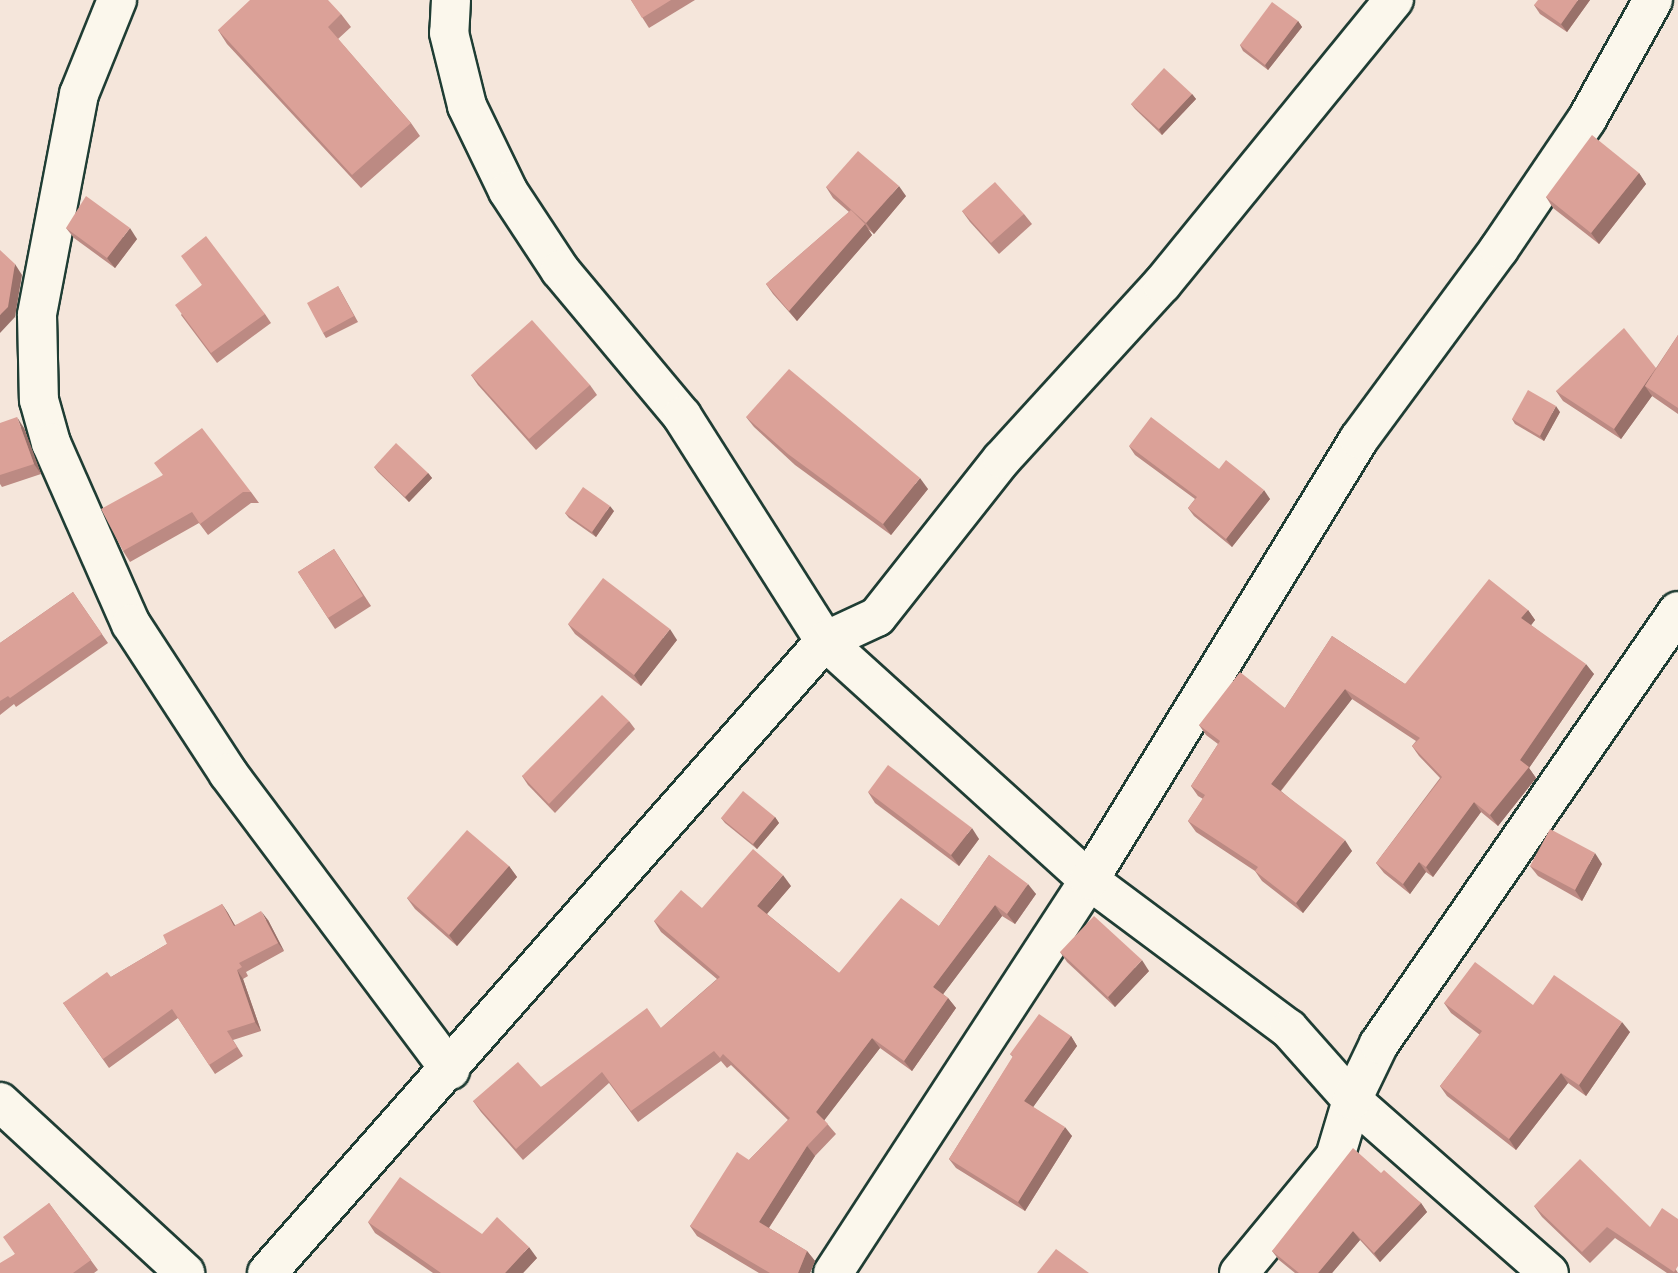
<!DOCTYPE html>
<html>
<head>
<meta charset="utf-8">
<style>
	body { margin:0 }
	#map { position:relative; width:1678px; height:1273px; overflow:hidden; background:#f5e6db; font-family:"Patrick Hand",sans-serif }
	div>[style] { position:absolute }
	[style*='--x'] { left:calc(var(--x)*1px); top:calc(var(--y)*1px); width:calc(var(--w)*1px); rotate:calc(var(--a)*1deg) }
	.roads { filter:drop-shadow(2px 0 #1f3d34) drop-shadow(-2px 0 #1f3d34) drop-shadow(0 2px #1f3d34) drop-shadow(0 -2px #1f3d34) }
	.minor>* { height:38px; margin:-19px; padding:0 19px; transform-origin:19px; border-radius:19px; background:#fbf7ec }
	.wall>* { inset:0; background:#bc8a83 }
	.shaded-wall>* { inset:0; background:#99716a }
	.building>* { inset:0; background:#dba198 }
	span { translate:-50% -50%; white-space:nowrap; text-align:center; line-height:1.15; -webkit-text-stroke:7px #fbf7ec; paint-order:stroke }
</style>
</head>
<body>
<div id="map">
	<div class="roads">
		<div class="minor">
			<i style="--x:117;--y:0;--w:101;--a:112"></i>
			<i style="--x:79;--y:94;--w:225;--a:100.8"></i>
			<i style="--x:37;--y:315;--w:85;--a:88.7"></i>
			<i style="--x:39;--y:400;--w:45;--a:74.4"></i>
			<i style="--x:51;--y:443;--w:198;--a:66.2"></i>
			<i style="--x:131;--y:624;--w:178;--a:56.9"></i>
			<i style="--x:228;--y:773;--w:371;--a:53.2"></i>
			<i style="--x:451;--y:0;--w:33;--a:93"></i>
			<i style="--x:449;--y:33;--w:75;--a:76.1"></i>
			<i style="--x:467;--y:106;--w:94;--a:64.2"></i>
			<i style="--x:508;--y:191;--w:95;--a:56.6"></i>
			<i style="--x:560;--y:270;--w:190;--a:50.1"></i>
			<i style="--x:682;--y:416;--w:267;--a:57.6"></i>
			<i style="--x:825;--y:641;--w:356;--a:42.2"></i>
			<i style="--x:1089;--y:880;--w:249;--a:36.7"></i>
			<i style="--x:1289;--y:1029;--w:95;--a:48.4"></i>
			<i style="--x:1352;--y:1100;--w:262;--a:41.3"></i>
			<i style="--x:0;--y:1102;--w:252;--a:42.7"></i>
			<i style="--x:267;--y:1273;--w:843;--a:-48.56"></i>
			<i style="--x:825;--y:641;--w:57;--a:-24.8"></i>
			<i style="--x:877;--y:617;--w:201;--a:-51.7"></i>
			<i style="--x:1002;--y:459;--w:237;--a:-47.6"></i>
			<i style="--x:1162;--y:284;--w:367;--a:-50.8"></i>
			<i style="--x:833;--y:1273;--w:469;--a:-56.9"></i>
			<i style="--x:1089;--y:880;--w:517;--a:-58.52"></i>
			<i style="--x:1359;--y:439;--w:236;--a:-53.6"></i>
			<i style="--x:1499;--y:249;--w:157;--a:-55.9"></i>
			<i style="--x:1587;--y:119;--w:136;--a:-61"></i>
			<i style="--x:1239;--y:1273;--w:151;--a:-50.4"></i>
			<i style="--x:1335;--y:1157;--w:59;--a:-73.4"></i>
			<i style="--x:1352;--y:1100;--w:62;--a:-64.3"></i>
			<i style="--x:1379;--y:1044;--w:526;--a:-55.37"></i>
		</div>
	</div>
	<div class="wall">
		<i style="clip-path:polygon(631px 0,695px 0,649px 28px)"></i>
		<i style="clip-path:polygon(1590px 0,1567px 32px,1540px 14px,1534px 5px)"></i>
		<i style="clip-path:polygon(341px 14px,351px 27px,338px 39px,411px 123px,420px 136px,361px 188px,227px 44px,218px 30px)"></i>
		<i style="clip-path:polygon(1298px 21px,1302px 27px,1268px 70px,1243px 51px,1240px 45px)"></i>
		<i style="clip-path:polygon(1192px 94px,1196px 99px,1162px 135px,1135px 109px,1131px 104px)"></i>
		<i style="clip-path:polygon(1639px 173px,1646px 184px,1599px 244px,1553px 208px,1546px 197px)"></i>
		<i style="clip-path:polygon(826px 187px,906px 196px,874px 234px,868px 229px,872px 235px,797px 321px,773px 294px,766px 284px,849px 212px,833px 198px)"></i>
		<i style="clip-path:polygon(962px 211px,1024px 214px,1032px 224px,999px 254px,970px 222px)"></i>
		<i style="clip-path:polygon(66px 228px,137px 239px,115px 268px,74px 238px)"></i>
		<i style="clip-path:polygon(202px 285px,265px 314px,271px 323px,217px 363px,181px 315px)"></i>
		<i style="clip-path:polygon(338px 286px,358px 322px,326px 338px,323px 333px)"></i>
		<i style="clip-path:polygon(1678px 335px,1678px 414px,1652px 396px,1621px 439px,1563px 401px,1556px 391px,1656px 368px)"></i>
		<i style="clip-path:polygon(471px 375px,590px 385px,597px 395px,536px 450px,478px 385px)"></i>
		<i style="clip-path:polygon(1560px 412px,1544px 441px,1515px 424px,1512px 419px)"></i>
		<i style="clip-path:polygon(746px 417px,928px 489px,891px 535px,795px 465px,754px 427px)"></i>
		<i style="clip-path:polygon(0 423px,24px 428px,41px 474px,2px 487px,0 484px)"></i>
		<i style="clip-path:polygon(1129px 446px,1219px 469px,1270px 499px,1232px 547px,1194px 516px,1188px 508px,1195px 499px,1135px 455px)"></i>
		<i style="clip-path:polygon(374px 467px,428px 473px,432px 478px,409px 502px,378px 472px)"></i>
		<i style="clip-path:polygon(163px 475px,251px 492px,259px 503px,251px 503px,208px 535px,199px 523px,130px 562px,123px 551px)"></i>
		<i style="clip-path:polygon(614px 511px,596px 537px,569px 518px,565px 513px)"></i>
		<i style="clip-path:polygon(334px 549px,371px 606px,335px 629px,298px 572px)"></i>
		<i style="clip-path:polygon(73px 592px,108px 643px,16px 707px,14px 704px,0 715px,0 643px)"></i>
		<i style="clip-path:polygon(1528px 610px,1535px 620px,1531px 625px,1594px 674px,1529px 768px,1536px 778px,1498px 826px,1481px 812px,1433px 877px,1426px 872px,1410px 894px,1384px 873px,1376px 863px,1440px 778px,1419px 756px,1412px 746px,1416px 741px,1352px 699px,1281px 791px,1352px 851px,1303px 913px,1262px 881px,1255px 871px,1196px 832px,1188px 821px,1203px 799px,1198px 796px,1191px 786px,1218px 744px,1206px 735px,1199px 725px,1285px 708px,1332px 636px,1405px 684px)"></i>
		<i style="clip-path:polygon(568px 624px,677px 640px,641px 686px,575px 634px)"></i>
		<i style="clip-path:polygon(629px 721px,635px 729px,555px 813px,528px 785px,522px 776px)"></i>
		<i style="clip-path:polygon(868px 792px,979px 839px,959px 866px,875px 803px)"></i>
		<i style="clip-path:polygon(775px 817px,779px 823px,757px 849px,725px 823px,721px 818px)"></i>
		<i style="clip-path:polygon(989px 855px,1036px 894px,1015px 924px,1002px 916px,943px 994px,948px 998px,956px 1008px,912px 1071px,880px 1048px,824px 1120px,836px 1134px,815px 1156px,769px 1228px,807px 1251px,815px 1261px,810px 1273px,759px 1273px,697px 1236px,690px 1226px,749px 1160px,788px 1120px,731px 1065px,727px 1068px,721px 1061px,638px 1122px,609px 1083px,523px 1160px,481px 1112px,473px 1101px,541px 1087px,661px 1028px,717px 979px,661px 932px,654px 921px,702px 908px,791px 886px,767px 914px,839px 973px,939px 926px)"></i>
		<i style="clip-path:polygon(1602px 864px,1582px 901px,1538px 876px,1530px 866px)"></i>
		<i style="clip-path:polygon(509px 866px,517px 877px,457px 946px,415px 909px,407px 898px)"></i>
		<i style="clip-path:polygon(222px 904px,235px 925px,268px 920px,284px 951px,246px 972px,248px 976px,243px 979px,261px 1031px,233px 1040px,243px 1056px,215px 1074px,178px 1018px,109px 1068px,63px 1003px,111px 977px,167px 944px)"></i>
		<i style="clip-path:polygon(1060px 952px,1149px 971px,1115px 1007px,1067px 962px)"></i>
		<i style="clip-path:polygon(1444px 1003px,1533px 1005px,1630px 1032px,1586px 1096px,1568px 1083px,1516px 1150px,1447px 1096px,1440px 1086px,1480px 1035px,1451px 1013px)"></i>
		<i style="clip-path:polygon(1071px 1036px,1077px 1046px,1033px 1107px,1072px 1136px,1025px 1211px,956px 1168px,949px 1159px,1013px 1057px,1010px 1054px)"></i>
		<i style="clip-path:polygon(1381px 1173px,1421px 1203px,1427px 1212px,1380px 1262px,1360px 1240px,1332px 1273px,1295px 1273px,1279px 1260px,1272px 1251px)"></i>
		<i style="clip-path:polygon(49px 1203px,98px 1270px,94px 1273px,0 1273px,15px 1254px)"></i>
		<i style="clip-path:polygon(1534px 1206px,1650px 1227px,1678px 1273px,1667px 1273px,1615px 1238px,1590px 1263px,1542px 1217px)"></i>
		<i style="clip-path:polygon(368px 1222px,482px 1234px,537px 1258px,523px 1273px,433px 1273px,375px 1233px)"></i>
	</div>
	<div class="shaded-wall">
		<i style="clip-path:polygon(1578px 0,1590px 0,1567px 32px,1561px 24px)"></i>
		<i style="clip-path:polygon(1298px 21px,1302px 27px,1268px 70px,1265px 65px)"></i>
		<i style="clip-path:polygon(1192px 94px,1196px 99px,1162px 135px,1159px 129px)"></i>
		<i style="clip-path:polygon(1639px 173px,1646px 184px,1599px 244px,1591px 233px)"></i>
		<i style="clip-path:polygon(899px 186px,906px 196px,874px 234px,866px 223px)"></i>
		<i style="clip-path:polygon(865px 224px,872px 235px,797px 321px,789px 311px)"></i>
		<i style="clip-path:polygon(130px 228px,137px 239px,115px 268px,107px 258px)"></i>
		<i style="clip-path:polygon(15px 264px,22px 275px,15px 317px,0 333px,0 315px)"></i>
		<i style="clip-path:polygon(1656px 368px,1645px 386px,1652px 396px,1621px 439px,1614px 429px)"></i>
		<i style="clip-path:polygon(1556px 406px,1560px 412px,1544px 441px,1540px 436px)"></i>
		<i style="clip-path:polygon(17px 417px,24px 428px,41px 474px,34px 464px)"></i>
		<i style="clip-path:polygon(428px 473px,432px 478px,409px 502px,405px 497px)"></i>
		<i style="clip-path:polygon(920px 478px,928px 489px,891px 535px,883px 524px)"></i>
		<i style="clip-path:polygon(1264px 490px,1270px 499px,1232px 547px,1226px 539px)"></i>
		<i style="clip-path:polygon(610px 506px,614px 511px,596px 537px,592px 532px)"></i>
		<i style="clip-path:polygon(1528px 610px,1535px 620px,1528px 629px,1521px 618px)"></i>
		<i style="clip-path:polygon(670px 629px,677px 640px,641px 686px,634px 675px)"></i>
		<i style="clip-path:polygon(1586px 664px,1594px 674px,1529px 768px,1536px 778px,1498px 826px,1490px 815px,1520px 760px)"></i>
		<i style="clip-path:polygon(1345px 689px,1352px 699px,1278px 794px,1271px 784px)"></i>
		<i style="clip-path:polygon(1474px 802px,1481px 812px,1433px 877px,1426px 867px)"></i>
		<i style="clip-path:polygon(775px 817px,779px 823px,757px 849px,753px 844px)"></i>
		<i style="clip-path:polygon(972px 828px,979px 839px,959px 866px,951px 855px)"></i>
		<i style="clip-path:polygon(1345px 840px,1352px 851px,1303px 913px,1296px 903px)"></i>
		<i style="clip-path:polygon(1595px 853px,1602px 864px,1582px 901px,1575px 890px)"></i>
		<i style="clip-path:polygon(1419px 862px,1426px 872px,1410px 894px,1403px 884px)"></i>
		<i style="clip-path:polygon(509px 866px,517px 877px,457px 946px,449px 935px)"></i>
		<i style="clip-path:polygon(783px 875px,791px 886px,765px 916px,757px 906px)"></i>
		<i style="clip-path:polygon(1028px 884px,1036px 894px,1015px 924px,1007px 914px)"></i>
		<i style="clip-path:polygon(222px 904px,228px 913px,240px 935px,234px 926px)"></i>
		<i style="clip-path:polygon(995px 905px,1002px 916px,941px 997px,933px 987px)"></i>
		<i style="clip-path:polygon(261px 911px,268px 920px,284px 951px,278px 943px)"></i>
		<i style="clip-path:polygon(1142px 960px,1149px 971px,1115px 1007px,1108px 997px)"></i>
		<i style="clip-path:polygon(237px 970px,243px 979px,261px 1031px,255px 1022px)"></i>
		<i style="clip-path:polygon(948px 998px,956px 1008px,912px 1071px,904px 1061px)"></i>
		<i style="clip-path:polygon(1622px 1022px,1630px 1032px,1586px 1096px,1579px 1085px)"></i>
		<i style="clip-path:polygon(1071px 1036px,1077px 1046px,1031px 1110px,1024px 1101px)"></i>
		<i style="clip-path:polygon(872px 1038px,880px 1048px,823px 1122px,816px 1112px)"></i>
		<i style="clip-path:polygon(1561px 1073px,1568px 1083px,1516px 1150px,1509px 1139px)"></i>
		<i style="clip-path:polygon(1065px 1127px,1072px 1136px,1025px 1211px,1018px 1202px)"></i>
		<i style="clip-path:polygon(807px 1146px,815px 1156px,766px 1232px,759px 1222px)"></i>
		<i style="clip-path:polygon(1421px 1203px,1427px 1212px,1380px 1262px,1374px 1253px)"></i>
		<i style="clip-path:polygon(1353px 1231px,1360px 1240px,1332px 1273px,1318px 1273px)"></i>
		<i style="clip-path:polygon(529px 1247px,537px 1258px,523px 1273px,505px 1273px)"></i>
		<i style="clip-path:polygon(807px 1251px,815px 1261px,810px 1273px,798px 1273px)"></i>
	</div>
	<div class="building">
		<i style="clip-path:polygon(250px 0,328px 0,341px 14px,328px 27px,411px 123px,352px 175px,218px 30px)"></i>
		<i style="clip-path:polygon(631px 0,671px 0,642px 18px)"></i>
		<i style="clip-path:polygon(1538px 0,1578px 0,1561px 24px,1534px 5px)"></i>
		<i style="clip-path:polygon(1272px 2px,1298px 21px,1265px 65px,1240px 45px)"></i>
		<i style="clip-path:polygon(1164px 68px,1192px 94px,1159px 129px,1131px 104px)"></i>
		<i style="clip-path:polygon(1592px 135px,1639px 173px,1591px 233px,1546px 197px)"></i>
		<i style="clip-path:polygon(858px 151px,899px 186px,866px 223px,826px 187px)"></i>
		<i style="clip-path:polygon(995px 182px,1024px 214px,991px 243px,962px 211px)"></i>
		<i style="clip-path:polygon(86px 196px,130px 228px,107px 258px,66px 228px)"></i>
		<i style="clip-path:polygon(851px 210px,865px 224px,789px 311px,766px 284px)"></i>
		<i style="clip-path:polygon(206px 236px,265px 314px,211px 353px,175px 305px,202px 285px,181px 256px)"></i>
		<i style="clip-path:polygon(0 250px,15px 264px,8px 307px,0 315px)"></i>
		<i style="clip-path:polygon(338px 286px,354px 316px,323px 333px,307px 303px)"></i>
		<i style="clip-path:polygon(532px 320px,590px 385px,529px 439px,471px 375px)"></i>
		<i style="clip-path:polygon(1624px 328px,1656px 368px,1614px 429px,1556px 391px)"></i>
		<i style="clip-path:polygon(1678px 335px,1678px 408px,1645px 386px)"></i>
		<i style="clip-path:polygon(789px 369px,920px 478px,883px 524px,788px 454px,746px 417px)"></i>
		<i style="clip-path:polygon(1528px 390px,1556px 406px,1540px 436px,1512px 419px)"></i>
		<i style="clip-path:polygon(17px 417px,34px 464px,0 475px,0 423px)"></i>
		<i style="clip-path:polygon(1151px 417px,1219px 469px,1226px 460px,1264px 490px,1226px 539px,1188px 508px,1197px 497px,1129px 446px)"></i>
		<i style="clip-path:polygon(202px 428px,251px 492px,243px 492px,200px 524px,192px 512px,123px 551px,101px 509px,163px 475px,154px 463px)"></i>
		<i style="clip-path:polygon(396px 443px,428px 473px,405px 497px,374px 467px)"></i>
		<i style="clip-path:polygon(583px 487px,610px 506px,592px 532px,565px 513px)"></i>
		<i style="clip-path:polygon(334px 549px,363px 596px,328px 618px,298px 572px)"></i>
		<i style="clip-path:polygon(603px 578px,670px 629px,634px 675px,568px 624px)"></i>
		<i style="clip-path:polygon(1489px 579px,1528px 610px,1521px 618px,1586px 664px,1520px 760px,1529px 767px,1490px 815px,1474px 802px,1426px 867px,1419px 862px,1403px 884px,1376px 863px,1442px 777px,1412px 746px,1420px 738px,1345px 689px,1271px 784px,1345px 840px,1296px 903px,1255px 871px,1258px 867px,1188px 821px,1205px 795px,1191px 786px,1220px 741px,1199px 725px,1240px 672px,1285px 708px,1332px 636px,1405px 684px)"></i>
		<i style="clip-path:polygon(73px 592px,102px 634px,10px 698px,8px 696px,0 701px,0 643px)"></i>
		<i style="clip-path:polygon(602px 695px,629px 721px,549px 804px,522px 776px)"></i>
		<i style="clip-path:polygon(888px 765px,972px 828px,951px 855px,868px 792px)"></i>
		<i style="clip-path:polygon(743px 791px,775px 817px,753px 844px,721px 818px)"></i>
		<i style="clip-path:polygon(1550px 829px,1595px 853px,1575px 890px,1530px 866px)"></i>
		<i style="clip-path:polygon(467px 830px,509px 866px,449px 935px,407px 898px)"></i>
		<i style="clip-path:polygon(753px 849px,783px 875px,757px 906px,839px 973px,901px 898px,939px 926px,989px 855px,1028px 884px,1007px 914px,995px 905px,933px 987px,948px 998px,904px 1061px,872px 1038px,816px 1112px,828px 1124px,807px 1146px,759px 1222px,807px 1251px,798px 1273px,770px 1273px,690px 1226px,737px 1152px,749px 1160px,790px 1118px,723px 1054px,720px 1058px,714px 1051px,631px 1111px,602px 1072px,516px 1149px,473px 1101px,518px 1062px,541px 1087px,647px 1008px,661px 1028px,720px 977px,654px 921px,681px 890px,702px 908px)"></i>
		<i style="clip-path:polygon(222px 904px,234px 926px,261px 911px,278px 943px,239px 963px,242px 967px,237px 970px,255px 1022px,227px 1031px,237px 1047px,209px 1065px,172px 1009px,103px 1059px,63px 1003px,107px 972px,111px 977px,167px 944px,163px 935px)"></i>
		<i style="clip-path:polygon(1094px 916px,1142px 960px,1108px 997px,1060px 952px)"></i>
		<i style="clip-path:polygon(1475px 962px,1533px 1005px,1554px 975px,1622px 1022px,1579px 1085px,1561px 1073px,1509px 1139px,1440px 1086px,1482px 1031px,1444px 1003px)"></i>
		<i style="clip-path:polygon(1039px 1014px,1071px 1036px,1024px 1101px,1065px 1127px,1018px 1202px,949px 1159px,1013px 1056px,1010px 1054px)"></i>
		<i style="clip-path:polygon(1353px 1148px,1381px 1173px,1384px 1170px,1421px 1203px,1374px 1253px,1353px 1231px,1318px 1273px,1299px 1273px,1272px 1251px)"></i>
		<i style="clip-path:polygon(1580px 1159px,1650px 1227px,1662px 1208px,1678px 1219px,1678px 1266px,1674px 1272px,1607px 1227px,1582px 1252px,1534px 1206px)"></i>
		<i style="clip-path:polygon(400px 1177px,482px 1234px,497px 1217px,529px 1247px,505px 1273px,441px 1273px,368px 1222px)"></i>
		<i style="clip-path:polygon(49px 1203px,91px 1260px,73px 1273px,0 1273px,0 1263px,15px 1254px,3px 1237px)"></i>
		<i style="clip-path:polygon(1056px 1249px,1089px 1273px,1037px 1273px)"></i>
	</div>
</div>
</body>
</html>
